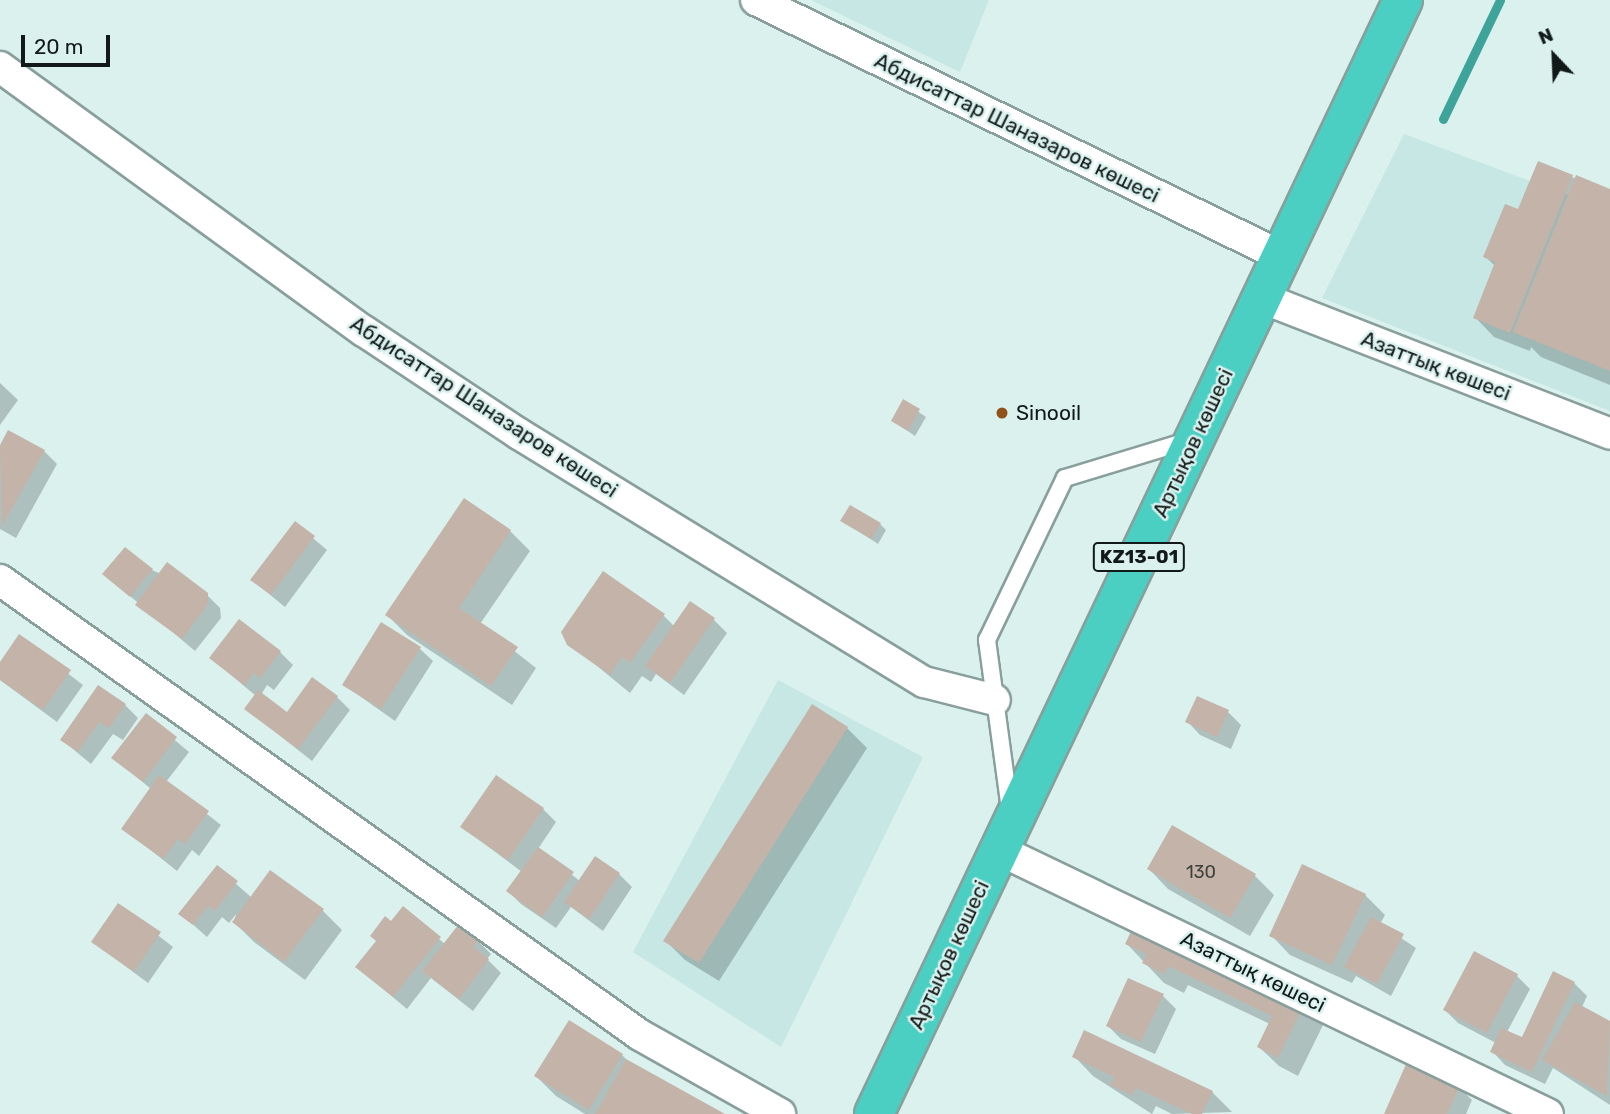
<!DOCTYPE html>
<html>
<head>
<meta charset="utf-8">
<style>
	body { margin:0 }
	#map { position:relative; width:1610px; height:1114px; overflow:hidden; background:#daf1ee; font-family:Rubik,sans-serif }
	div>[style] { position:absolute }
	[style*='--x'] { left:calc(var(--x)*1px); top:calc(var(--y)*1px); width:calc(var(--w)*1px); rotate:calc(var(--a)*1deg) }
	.built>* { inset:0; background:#c6e7e3 }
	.shadow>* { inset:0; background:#0003 }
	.stream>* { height:9px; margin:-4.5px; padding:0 4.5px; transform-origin:4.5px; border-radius:4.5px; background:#3ea49a }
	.building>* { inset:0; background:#c4b3a8 }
	.roads { filter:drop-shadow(2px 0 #899f9c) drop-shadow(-2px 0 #899f9c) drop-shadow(0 2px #899f9c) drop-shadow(0 -2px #899f9c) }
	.lane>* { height:16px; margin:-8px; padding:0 8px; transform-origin:8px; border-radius:8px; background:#fff }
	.street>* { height:30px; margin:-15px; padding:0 15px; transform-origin:15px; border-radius:15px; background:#fff }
	.highway>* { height:38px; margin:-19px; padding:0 19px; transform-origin:19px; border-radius:19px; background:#4bcfc2 }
	.dots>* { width:19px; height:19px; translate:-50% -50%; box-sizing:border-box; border:4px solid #daf1ee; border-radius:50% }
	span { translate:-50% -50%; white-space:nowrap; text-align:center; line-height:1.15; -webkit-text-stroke:5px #daf1ee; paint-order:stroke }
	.number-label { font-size:18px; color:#3e403d }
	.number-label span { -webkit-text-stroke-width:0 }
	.shield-label span { padding:2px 5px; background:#daf1ee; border:2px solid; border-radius:5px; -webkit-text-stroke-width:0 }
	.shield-label { font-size:19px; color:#121a19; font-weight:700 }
	.street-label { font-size:21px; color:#121a19 }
	.poi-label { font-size:21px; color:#121a19 }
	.left { translate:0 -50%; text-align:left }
	.north { position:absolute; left:1519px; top:21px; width:70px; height:70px; -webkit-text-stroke:5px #daf1ee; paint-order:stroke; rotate:337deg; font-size:19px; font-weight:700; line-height:28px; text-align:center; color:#121a19 }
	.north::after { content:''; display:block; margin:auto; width:24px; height:32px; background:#121a19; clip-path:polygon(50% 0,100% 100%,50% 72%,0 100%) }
	.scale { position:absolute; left:21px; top:35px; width:89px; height:32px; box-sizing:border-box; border:4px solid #121a19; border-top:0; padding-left:9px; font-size:21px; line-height:24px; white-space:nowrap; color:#121a19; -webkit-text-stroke:5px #daf1ee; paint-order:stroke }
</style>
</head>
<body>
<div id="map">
	<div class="built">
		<i style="clip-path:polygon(811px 0,989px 0,960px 72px)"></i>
		<i style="clip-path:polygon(1404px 134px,1610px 211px,1610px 411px,1322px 298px)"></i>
		<i style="clip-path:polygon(778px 680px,923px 757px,781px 1047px,633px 952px)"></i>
	</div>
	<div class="shadow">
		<i style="clip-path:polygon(1572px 177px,1610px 191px,1610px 385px,1541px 357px,1531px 347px,1530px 351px,1494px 337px,1475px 317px,1495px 266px,1485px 256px,1519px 212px)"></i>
		<i style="clip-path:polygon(0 383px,18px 400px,0 425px)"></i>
		<i style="clip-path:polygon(904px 402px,926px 417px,915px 436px,893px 421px)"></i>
		<i style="clip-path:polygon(9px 432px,44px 451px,57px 464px,16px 538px,0 529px,0 449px)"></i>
		<i style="clip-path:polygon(843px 521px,880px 524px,886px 530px,878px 544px)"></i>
		<i style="clip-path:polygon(295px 523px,327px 550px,285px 607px,252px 580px)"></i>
		<i style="clip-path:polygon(510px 531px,530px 551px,480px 624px,536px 668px,512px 705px,407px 635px,387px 615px)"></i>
		<i style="clip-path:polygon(152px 570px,206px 594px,220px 608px,221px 618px,195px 651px,104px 574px)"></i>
		<i style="clip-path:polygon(664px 616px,674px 626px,714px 620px,727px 633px,684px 695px,656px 674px,651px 682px,642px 676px,630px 693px,569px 643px)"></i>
		<i style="clip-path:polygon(20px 637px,83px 685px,57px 722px,0 680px,0 665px)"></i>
		<i style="clip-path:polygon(419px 648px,433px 661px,395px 721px,344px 685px)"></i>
		<i style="clip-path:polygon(280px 652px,293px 665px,274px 690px,267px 685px,261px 695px,287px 714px,337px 697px,350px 710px,312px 761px,246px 709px,256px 696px,211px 658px)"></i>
		<i style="clip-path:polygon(1198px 698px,1228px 712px,1241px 725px,1231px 749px,1200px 735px,1187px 721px)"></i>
		<i style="clip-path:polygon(125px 705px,138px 718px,123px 740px,113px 734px,91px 764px,62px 740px)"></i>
		<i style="clip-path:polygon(146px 716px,189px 752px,166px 782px,221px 825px,199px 856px,192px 850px,177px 871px,123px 828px,151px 789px,114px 758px)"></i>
		<i style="clip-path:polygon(847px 728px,867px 748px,719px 981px,685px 960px,665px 940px)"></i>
		<i style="clip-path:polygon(543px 809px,556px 822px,538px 849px,580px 881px,619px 874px,632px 887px,603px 931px,571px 907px,556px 928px,521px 904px,508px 891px,522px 872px,462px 827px)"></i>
		<i style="clip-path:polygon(217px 867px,252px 898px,322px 910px,342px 930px,305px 980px,254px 942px,234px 922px,236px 914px,229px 923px,222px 917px,207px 937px,181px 914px)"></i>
		<i style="clip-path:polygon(1149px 869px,1255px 876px,1274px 895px,1250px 936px,1168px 889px)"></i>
		<i style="clip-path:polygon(1365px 895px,1385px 915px,1380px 924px,1416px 948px,1391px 996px,1356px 976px,1352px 983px,1290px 955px,1271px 935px)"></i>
		<i style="clip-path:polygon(119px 905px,173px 947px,148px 983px,93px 942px)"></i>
		<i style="clip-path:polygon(403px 909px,445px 944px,478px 941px,491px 954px,487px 959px,501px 973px,473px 1011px,431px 978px,407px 1009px,357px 967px)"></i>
		<i style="clip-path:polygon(1127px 944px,1304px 1004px,1324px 1023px,1298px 1076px,1279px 1066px,1259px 1047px,1270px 1024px,1188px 985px,1184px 993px,1164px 983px)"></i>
		<i style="clip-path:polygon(1517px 976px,1530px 989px,1507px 1032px,1523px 1040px,1574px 983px,1587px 996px,1582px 1007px,1610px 1023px,1610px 1105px,1553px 1068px,1545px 1084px,1505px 1065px,1492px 1051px,1496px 1043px,1458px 1023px,1445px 1010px)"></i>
		<i style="clip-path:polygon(1163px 996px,1176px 1009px,1155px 1054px,1121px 1039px,1108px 1026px)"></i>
		<i style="clip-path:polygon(622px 1055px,630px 1063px,721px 1114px,585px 1114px,556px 1096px,536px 1076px)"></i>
		<i style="clip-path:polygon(1074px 1056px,1212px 1092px,1232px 1112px,1172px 1114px,1156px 1106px,1152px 1114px,1093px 1076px)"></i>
		<i style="clip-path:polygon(1459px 1087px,1472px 1100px,1466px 1114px,1386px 1114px)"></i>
	</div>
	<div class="stream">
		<i style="--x:1443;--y:119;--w:132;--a:-64.4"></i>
	</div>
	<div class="building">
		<i style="clip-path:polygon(1538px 161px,1573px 175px,1510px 333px,1473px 318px,1495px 262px,1483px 257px,1505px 204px,1518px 209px)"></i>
		<i style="clip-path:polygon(1576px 175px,1610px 189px,1610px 371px,1513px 332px)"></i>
		<i style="clip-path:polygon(903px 399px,920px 409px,908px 431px,891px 421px)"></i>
		<i style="clip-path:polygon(8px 430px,45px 450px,2px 526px,0 445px)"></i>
		<i style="clip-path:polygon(464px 498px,511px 530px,459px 608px,518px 647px,491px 686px,385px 615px)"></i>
		<i style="clip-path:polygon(850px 505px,881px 523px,871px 539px,840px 521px)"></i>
		<i style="clip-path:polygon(295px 521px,315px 536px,271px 595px,250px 580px)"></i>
		<i style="clip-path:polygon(125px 547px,153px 569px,130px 597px,102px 574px)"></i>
		<i style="clip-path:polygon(167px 562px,208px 593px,208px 604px,182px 639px,135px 605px)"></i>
		<i style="clip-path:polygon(603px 571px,665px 614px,630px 663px,622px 657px,610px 675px,567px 645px,561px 632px)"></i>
		<i style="clip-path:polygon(690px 601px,715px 618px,670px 683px,645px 666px)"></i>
		<i style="clip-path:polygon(239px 619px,281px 651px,260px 678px,253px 673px,245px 686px,209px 658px)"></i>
		<i style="clip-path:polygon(381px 622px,421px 647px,381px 709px,342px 685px)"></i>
		<i style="clip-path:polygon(19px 634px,71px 670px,43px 710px,0 680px,0 662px)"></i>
		<i style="clip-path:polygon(312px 677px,338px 696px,298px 749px,244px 709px,258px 690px,287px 712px)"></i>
		<i style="clip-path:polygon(98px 685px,126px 704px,109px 728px,99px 722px,78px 752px,60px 740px)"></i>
		<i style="clip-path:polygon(1197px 696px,1229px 710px,1217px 737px,1185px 722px)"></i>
		<i style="clip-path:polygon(812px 704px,848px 727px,699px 963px,663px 941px)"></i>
		<i style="clip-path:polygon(146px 713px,177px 737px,143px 782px,111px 758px)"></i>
		<i style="clip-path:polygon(159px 775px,209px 811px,185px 844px,178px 839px,163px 859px,121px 829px)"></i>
		<i style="clip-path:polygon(496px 775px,544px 808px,508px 860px,460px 827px)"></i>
		<i style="clip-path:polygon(1172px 825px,1256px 874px,1230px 918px,1147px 869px)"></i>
		<i style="clip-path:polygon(538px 847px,574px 872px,542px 917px,506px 891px)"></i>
		<i style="clip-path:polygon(595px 856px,620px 873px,589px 919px,564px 902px)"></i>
		<i style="clip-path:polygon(1302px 864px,1366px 894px,1332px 965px,1269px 936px)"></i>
		<i style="clip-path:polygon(217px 865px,238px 881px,215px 911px,208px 906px,193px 925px,178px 914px)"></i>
		<i style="clip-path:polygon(270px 870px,324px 909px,284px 962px,232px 922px)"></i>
		<i style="clip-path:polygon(118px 903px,161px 932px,134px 972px,91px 942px)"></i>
		<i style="clip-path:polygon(403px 906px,441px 937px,393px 997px,355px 967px,376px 941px,370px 936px,385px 916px,391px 921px)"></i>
		<i style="clip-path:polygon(1371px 917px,1404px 934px,1377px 984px,1344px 967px)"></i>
		<i style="clip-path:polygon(1136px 921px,1305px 1002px,1278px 1058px,1257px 1047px,1272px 1016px,1168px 966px,1164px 974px,1142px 963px,1147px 954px,1125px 944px)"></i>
		<i style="clip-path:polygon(459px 924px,479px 940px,473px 947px,489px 959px,459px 999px,422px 971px)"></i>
		<i style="clip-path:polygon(1474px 951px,1518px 974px,1487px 1033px,1443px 1010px)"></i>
		<i style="clip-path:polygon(1553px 971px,1575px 982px,1532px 1072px,1490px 1052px,1501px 1028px,1522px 1037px)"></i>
		<i style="clip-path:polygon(1128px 978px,1164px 994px,1141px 1042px,1106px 1026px)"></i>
		<i style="clip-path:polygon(1575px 1002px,1610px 1021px,1607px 1096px,1542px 1060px)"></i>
		<i style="clip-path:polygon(569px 1020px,623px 1054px,589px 1110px,534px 1076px)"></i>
		<i style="clip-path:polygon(1084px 1030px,1213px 1091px,1202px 1114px,1192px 1114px,1136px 1088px,1132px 1095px,1110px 1085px,1114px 1077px,1072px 1057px)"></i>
		<i style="clip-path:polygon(626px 1059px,725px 1114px,595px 1114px)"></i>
		<i style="clip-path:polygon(1407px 1062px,1460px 1086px,1447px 1114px,1384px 1114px)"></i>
	</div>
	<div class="roads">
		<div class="lane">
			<i style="--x:1010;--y:810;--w:172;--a:-97.7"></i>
			<i style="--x:987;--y:640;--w:180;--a:-64.3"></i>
			<i style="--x:1065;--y:478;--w:131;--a:-16.9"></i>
		</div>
		<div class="street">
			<i style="--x:756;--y:0;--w:582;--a:25.99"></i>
			<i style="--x:0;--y:67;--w:450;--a:36"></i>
			<i style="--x:364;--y:331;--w:186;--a:33.6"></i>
			<i style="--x:519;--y:434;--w:475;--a:31.5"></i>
			<i style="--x:924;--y:682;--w:73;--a:14.2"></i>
			<i style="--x:1262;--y:298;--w:374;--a:21.3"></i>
			<i style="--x:0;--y:580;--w:785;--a:35.41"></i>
			<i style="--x:640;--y:1035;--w:161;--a:29.4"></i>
			<i style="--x:999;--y:850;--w:609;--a:25.68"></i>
		</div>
		<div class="highway">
			<i style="--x:874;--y:1114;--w:1233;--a:-64.6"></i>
		</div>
	</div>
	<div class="dots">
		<i style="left:1002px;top:413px;background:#91511a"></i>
	</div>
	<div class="number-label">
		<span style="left:1201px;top:872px">130</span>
	</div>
	<div class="shield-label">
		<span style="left:1139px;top:557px">KZ13-01</span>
	</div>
	<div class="street-label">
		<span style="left:1017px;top:128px;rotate:26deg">Абдисаттар Шаназаров көшесі</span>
		<span style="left:1436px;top:366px;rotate:21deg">Азаттық көшесі</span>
		<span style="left:484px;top:407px;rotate:33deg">Абдисаттар Шаназаров көшесі</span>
		<span style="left:1193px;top:443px;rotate:-65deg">Артықов көшесі</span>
		<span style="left:949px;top:955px;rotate:-65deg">Артықов көшесі</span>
		<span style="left:1253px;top:972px;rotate:26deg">Азаттық көшесі</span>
	</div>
	<div class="poi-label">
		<span class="left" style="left:1016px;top:413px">Sinooil</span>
	</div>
	<div class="north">N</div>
	<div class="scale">20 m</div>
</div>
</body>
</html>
